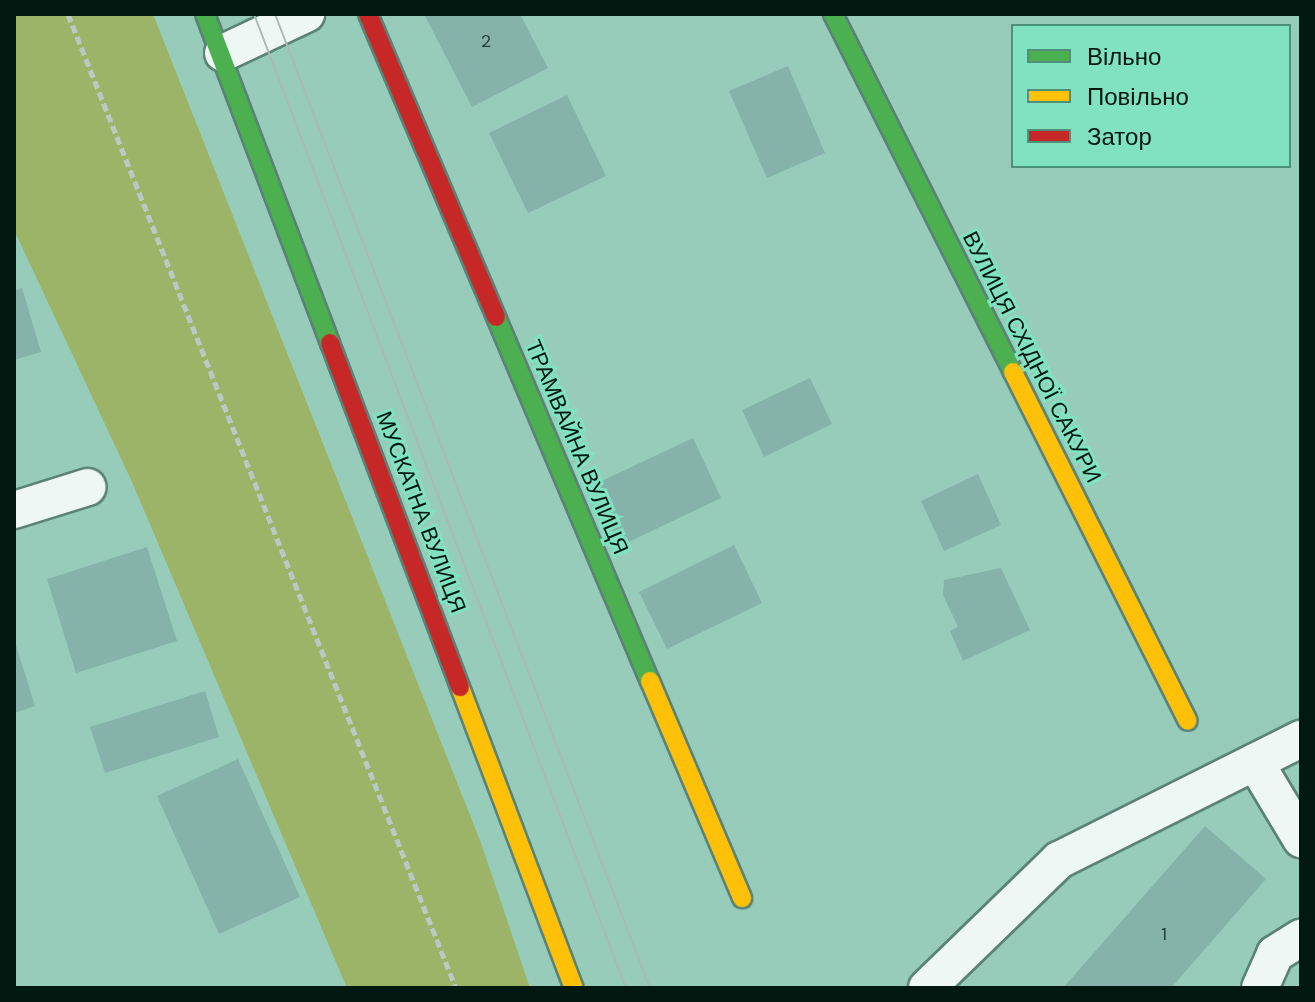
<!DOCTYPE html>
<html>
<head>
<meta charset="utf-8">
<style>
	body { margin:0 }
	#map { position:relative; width:1315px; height:1002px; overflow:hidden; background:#97ccba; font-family:"DM Sans",sans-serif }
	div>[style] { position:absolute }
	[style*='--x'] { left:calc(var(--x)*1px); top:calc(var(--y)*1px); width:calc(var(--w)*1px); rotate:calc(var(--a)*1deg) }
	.green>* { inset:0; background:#9cb468 }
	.building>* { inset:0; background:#85b3aa }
	.path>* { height:5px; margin-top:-2.5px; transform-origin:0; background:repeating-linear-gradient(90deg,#b9c9c3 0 8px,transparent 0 12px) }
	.roads { filter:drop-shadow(2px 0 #5a8276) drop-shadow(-2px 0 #5a8276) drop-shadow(0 2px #5a8276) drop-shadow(0 -2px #5a8276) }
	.street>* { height:36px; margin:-18px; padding:0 18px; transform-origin:18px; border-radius:18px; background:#eff7f5 }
	.fast>* { height:18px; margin:-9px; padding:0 9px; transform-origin:9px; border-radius:9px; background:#4caf50 }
	.slow>* { height:18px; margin:-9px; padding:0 9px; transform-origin:9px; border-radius:9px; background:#ffc107 }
	.jam>* { height:18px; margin:-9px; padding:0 9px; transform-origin:9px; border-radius:9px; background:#c62828 }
	.tram>* { height:2px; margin:-1px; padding:0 1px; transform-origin:1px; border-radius:1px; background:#acbab5 }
	span { translate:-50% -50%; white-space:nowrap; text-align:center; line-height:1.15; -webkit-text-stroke:6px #81e2c1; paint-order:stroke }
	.number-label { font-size:18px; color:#213f36 }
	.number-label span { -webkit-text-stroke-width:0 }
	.street-label { font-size:22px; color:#00180f }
	.frame { position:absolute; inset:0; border:16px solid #00180f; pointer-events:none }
	.legend { position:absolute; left:1011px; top:24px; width:280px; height:144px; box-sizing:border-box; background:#81e2c1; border:2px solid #4d917a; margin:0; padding:10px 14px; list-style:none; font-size:24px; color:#00180f }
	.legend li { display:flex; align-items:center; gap:16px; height:40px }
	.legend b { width:40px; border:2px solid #4d917a }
</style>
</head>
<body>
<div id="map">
	<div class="green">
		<i style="clip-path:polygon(14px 14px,153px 14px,481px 843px,530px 988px,347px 988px,132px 482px,14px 230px)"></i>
	</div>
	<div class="building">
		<i style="clip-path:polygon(424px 14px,520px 14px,548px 68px,472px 107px)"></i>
		<i style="clip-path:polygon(788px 66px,825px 153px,767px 178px,729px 91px)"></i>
		<i style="clip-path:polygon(567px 95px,606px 176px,528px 213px,489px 133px)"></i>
		<i style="clip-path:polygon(22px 288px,41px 352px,14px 360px,14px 291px)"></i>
		<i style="clip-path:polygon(810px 378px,832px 424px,764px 457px,742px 410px)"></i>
		<i style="clip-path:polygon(693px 438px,721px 498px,620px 546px,591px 486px)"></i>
		<i style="clip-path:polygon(978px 474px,1001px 525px,944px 551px,921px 501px)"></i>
		<i style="clip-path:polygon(734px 545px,762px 603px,667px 649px,639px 592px)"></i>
		<i style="clip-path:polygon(147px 547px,177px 641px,76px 673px,47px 579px)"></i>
		<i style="clip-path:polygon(1001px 568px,1030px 630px,963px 661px,950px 631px,958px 627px,943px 595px,944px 580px)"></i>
		<i style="clip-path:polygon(14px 639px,35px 706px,14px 713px)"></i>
		<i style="clip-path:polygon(205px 691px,219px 737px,105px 773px,90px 727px)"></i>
		<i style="clip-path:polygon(238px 759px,300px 897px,219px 934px,157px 796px)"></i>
		<i style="clip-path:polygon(1205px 826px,1266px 879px,1171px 988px,1063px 988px)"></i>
	</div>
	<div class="path">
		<i style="--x:68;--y:14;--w:1048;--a:68.28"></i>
	</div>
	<div class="roads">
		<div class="street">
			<i style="--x:223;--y:53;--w:92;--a:-25.2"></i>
			<i style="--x:14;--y:510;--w:77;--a:-17.3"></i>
			<i style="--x:1255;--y:762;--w:90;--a:59.1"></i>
			<i style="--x:927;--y:988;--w:184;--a:-44.1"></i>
			<i style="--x:1059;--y:860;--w:271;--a:-26.6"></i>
			<i style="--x:1260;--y:988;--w:37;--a:-66"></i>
			<i style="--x:1275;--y:954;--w:31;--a:-32"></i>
		</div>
		<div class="fast">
			<i style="--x:205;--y:14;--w:352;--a:69.2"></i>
			<i style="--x:833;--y:14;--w:401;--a:63.3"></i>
			<i style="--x:496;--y:317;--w:395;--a:67.1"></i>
		</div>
		<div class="slow">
			<i style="--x:1013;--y:372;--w:390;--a:63.4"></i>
			<i style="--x:650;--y:681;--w:236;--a:67"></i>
			<i style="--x:460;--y:687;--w:322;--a:69.3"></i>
		</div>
		<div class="jam">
			<i style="--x:368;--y:14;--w:329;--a:67.1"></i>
			<i style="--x:330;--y:343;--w:368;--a:69.3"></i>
		</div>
	</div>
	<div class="tram">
		<i style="--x:254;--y:14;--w:1043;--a:69.1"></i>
		<i style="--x:275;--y:14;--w:1044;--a:68.94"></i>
	</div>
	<div class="number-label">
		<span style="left:486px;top:41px">2</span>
		<span style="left:1164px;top:934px">1</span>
	</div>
	<div class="street-label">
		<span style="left:1032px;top:357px;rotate:63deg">ВУЛИЦЯ СХІДНОЇ САКУРИ</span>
		<span style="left:577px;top:447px;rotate:67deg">ТРАМВАЙНА ВУЛИЦЯ</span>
		<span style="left:421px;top:512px;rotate:69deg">МУСКАТНА ВУЛИЦЯ</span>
	</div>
	<div class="frame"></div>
	<ul class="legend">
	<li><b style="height:10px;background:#4caf50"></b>Вільно</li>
	<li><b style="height:10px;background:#ffc107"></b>Повільно</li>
	<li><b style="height:10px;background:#c62828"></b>Затор</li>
	</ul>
</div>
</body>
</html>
